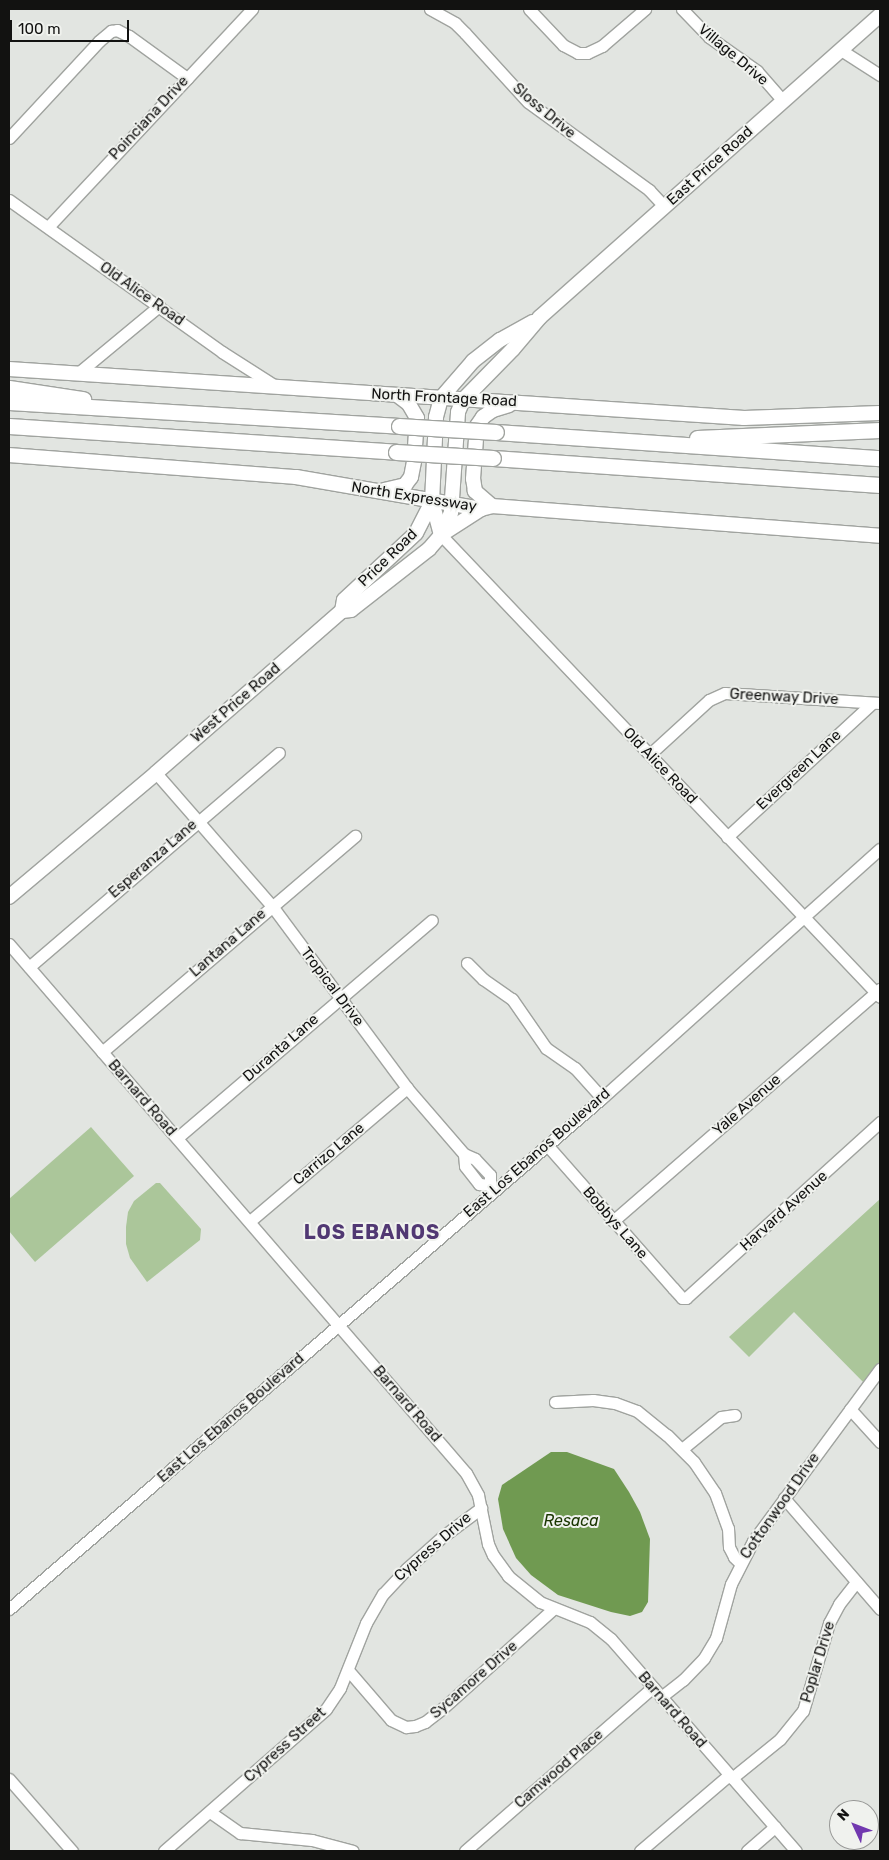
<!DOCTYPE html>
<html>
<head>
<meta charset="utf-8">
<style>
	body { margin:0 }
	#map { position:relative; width:889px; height:1860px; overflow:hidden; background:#e2e5e1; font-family:Rubik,sans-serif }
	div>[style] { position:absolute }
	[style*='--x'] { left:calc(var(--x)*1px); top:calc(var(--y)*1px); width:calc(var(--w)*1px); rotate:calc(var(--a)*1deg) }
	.green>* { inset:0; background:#abc69a }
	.water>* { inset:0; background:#709a51 }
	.roads { filter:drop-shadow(1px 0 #a0a39f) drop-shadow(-1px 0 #a0a39f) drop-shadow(0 1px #a0a39f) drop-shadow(0 -1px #a0a39f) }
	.minor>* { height:11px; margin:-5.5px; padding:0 5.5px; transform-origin:5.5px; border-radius:5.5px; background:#fff }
	.major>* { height:14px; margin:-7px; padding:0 7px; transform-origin:7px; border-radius:7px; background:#fff }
	.highway>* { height:15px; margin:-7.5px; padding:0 7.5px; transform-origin:7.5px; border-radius:7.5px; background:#fff }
	.bridges { filter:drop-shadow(1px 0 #a0a39f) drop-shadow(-1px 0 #a0a39f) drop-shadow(0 1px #a0a39f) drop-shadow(0 -1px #a0a39f) }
	.highway-bridge>* { height:15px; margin:-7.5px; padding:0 7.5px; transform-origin:7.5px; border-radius:7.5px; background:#fff }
	span { translate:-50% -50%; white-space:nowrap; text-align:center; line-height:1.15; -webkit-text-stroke:4px #f0f2ee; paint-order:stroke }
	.street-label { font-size:15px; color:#121211 }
	.water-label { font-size:16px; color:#1a3600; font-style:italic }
	.district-label { font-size:20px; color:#513873; font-weight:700; letter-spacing:1px }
	.frame { position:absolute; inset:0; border:10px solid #121211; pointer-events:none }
	.north { position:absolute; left:829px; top:1800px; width:50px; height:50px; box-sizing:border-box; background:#f0f2ee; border:1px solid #979896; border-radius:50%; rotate:313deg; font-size:14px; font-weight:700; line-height:20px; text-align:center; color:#121211 }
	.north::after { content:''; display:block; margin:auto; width:18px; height:22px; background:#7138af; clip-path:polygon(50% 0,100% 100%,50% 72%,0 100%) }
	.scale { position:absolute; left:10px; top:20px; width:119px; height:22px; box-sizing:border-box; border:2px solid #121211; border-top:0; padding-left:6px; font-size:15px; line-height:18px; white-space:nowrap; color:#121211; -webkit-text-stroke:4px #f0f2ee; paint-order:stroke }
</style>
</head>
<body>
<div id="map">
	<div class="green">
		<i style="clip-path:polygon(91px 1127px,134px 1176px,35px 1262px,9px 1231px,9px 1199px)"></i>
		<i style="clip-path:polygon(156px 1183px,160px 1183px,201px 1229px,200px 1240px,147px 1282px,130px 1258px,126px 1244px,126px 1227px,128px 1212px,134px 1201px)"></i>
		<i style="clip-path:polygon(880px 1199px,880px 1369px,867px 1386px,794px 1312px,749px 1357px,729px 1337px)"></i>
	</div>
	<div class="water">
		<i style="clip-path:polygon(551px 1452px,567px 1452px,614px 1469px,629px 1492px,640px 1512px,650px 1539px,648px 1602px,642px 1612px,630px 1616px,611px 1612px,558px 1595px,531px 1575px,516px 1558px,503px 1529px,498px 1499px,502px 1485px)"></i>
	</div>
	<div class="roads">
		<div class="minor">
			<i style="--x:430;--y:9;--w:29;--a:29"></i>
			<i style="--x:455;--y:23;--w:14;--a:45"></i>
			<i style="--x:465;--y:33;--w:93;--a:47.6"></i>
			<i style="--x:528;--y:102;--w:150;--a:36"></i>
			<i style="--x:649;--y:190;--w:23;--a:47"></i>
			<i style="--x:529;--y:9;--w:50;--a:46.6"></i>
			<i style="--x:563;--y:45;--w:17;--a:28"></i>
			<i style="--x:578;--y:53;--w:9;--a:0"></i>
			<i style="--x:587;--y:53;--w:17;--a:-25"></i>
			<i style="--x:602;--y:46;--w:57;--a:-40.7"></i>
			<i style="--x:682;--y:9;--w:39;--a:46"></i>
			<i style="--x:709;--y:37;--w:59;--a:35.3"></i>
			<i style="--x:757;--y:71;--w:40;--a:49"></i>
			<i style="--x:841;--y:50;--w:46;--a:32.7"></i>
			<i style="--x:9;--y:138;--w:132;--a:-47.1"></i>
			<i style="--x:99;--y:41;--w:16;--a:-40"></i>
			<i style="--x:111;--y:31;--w:6;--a:-9"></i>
			<i style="--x:117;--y:30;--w:13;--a:27"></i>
			<i style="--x:129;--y:36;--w:72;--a:35.9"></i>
			<i style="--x:9;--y:200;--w:262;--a:35.5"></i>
			<i style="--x:222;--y:352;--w:65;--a:32.5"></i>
			<i style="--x:48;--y:227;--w:299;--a:-46.9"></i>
			<i style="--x:77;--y:374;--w:107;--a:-39.7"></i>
			<i style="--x:441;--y:535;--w:637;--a:46.46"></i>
			<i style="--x:650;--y:754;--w:80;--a:-42.5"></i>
			<i style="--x:709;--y:700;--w:17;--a:-24"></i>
			<i style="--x:725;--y:693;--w:155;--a:3.7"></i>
			<i style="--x:156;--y:773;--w:176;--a:48.9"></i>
			<i style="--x:272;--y:906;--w:227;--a:53.4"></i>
			<i style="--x:407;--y:1088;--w:87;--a:49.2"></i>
			<i style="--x:464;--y:1154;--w:12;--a:24"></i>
			<i style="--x:475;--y:1159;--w:22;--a:47"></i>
			<i style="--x:490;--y:1175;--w:10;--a:90"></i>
			<i style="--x:490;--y:1185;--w:7;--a:45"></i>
			<i style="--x:727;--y:837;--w:197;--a:-42.7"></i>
			<i style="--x:9;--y:944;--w:699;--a:49.18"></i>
			<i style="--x:466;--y:1473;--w:25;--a:61"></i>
			<i style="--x:478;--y:1495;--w:50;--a:78.5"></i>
			<i style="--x:488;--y:1544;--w:12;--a:66"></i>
			<i style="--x:493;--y:1555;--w:26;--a:54"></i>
			<i style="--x:508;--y:1576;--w:41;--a:39.1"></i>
			<i style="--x:540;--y:1602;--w:54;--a:21.8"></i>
			<i style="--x:590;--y:1622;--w:27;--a:39"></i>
			<i style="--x:611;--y:1639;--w:281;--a:48.9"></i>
			<i style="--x:467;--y:963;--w:23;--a:45"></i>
			<i style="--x:483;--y:979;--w:35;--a:35"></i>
			<i style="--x:512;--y:999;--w:60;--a:55.2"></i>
			<i style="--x:546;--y:1048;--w:35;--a:35"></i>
			<i style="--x:575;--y:1068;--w:40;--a:48"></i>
			<i style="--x:29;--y:967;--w:329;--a:-40.6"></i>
			<i style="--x:102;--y:1052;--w:333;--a:-40.5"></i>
			<i style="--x:177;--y:1138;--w:335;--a:-40.5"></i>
			<i style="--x:547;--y:1145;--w:191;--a:48.6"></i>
			<i style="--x:673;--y:1288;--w:13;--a:48"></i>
			<i style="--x:682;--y:1298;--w:4;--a:0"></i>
			<i style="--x:686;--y:1298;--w:262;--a:-42.2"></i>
			<i style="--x:464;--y:1154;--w:12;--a:85"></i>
			<i style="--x:465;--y:1166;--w:23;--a:52"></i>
			<i style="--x:479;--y:1184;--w:11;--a:5"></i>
			<i style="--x:250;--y:1221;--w:206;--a:-40.3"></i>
			<i style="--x:613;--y:1221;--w:354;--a:-41"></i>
			<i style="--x:555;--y:1402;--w:38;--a:-3"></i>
			<i style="--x:593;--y:1400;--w:22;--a:8"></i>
			<i style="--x:615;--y:1403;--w:23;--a:20"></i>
			<i style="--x:637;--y:1411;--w:38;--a:39"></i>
			<i style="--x:667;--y:1435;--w:38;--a:45"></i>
			<i style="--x:694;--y:1462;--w:37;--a:56"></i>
			<i style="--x:715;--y:1493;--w:37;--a:70"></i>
			<i style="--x:728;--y:1528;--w:19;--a:87"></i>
			<i style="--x:729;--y:1547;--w:11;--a:63"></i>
			<i style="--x:734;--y:1557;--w:8;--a:45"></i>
			<i style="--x:850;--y:1409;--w:45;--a:47.7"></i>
			<i style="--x:682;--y:1449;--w:50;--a:-39.4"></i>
			<i style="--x:721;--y:1417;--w:14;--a:-8"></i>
			<i style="--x:784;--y:1498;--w:147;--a:49.1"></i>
			<i style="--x:9;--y:1609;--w:783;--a:-40.75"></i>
			<i style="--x:602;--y:1098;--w:373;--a:-41.9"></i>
			<i style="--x:348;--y:1670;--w:66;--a:49.3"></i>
			<i style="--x:391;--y:1720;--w:17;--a:25"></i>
			<i style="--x:406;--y:1727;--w:9;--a:-6"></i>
			<i style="--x:415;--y:1726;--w:11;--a:-22"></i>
			<i style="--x:425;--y:1722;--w:23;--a:-38"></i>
			<i style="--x:443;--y:1708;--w:149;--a:-42"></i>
			<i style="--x:661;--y:1697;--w:28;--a:-38"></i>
			<i style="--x:683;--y:1680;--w:30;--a:-46"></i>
			<i style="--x:704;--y:1658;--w:23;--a:-59"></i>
			<i style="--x:716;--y:1638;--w:56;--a:-74.5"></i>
			<i style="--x:731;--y:1584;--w:48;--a:-62.9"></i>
			<i style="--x:753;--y:1541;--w:214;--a:-53.6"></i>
			<i style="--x:732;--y:1778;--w:62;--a:-39.1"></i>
			<i style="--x:780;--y:1739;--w:36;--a:-51"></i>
			<i style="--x:803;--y:1711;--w:92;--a:-73.5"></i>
			<i style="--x:829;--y:1623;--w:21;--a:-62"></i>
			<i style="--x:839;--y:1604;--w:28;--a:-52"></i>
			<i style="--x:9;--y:1779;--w:96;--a:48.8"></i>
			<i style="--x:210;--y:1812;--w:37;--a:35"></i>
			<i style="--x:240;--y:1833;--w:72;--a:5.6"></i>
			<i style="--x:312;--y:1840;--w:42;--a:15"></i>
			<i style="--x:164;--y:1851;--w:215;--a:-41.2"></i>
			<i style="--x:326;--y:1709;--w:25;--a:-56"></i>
			<i style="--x:340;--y:1688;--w:70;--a:-68.2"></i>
			<i style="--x:366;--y:1623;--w:34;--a:-60"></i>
			<i style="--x:383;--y:1594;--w:34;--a:-47"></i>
			<i style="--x:406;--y:1569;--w:48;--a:-41.6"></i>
			<i style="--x:442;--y:1537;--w:49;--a:-36.6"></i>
			<i style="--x:465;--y:1851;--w:249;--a:-41.1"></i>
			<i style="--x:640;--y:1851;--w:117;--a:-40.5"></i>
			<i style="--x:747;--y:1851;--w:37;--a:-41"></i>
		</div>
		<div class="major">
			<i style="--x:9;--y:369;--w:737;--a:3.81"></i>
			<i style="--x:744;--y:418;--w:136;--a:-2.1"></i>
			<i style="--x:9;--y:455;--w:288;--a:4.4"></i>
			<i style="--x:296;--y:477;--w:188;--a:9.8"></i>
			<i style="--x:481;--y:509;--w:11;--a:-15"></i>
			<i style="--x:492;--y:506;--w:389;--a:4.4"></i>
			<i style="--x:384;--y:490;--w:22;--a:-13"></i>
			<i style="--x:405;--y:485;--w:10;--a:-53"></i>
			<i style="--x:411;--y:477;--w:16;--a:-79"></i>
			<i style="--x:414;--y:461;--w:43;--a:-86"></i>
			<i style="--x:417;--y:418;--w:16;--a:-120"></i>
			<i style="--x:409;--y:404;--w:15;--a:-143"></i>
			<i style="--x:492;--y:506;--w:23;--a:-139"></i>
			<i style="--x:475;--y:491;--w:12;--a:-99"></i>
			<i style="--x:473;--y:479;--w:53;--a:-85.7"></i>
			<i style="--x:477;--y:426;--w:11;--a:-56"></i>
			<i style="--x:483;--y:417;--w:12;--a:-35"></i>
			<i style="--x:493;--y:410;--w:17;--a:-17"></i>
			<i style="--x:444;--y:533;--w:44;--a:-33"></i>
			<i style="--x:441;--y:535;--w:34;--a:-105"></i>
			<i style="--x:432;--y:502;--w:85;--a:-87.3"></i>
			<i style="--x:436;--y:417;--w:20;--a:-75"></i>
			<i style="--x:441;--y:398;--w:49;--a:-49.1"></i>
			<i style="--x:473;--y:361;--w:34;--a:-38"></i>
			<i style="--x:500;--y:340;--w:37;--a:-29"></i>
			<i style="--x:342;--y:611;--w:11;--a:-80"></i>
			<i style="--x:344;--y:600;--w:98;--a:-42.9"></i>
			<i style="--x:416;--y:533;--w:34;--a:-63"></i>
			<i style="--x:9;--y:897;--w:192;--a:-40.1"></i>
			<i style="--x:156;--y:773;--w:247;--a:-41.1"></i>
			<i style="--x:342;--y:611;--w:9;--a:-6"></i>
			<i style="--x:351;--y:610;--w:99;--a:-38"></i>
			<i style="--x:429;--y:549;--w:18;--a:-49"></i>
			<i style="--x:441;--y:535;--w:24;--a:-66"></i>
			<i style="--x:451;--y:513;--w:101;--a:-86"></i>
			<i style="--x:458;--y:412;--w:13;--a:-67"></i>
			<i style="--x:463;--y:400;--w:71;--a:-45.6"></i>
			<i style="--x:513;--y:349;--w:42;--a:-49.8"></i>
			<i style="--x:540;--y:317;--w:455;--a:-41.6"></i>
		</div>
		<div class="highway">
			<i style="--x:9;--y:388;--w:75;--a:8.5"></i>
			<i style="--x:9;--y:402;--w:391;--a:3.5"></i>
			<i style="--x:9;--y:426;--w:388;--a:3.8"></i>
			<i style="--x:496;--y:432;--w:385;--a:3.9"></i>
			<i style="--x:697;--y:438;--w:183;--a:-2.5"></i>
			<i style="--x:493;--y:458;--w:388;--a:4"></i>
		</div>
	</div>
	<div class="bridges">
		<div class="highway-bridge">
			<i style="--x:399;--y:426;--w:97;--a:3.5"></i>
			<i style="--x:396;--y:452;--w:97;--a:3.5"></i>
		</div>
	</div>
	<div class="street-label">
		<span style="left:733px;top:55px;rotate:40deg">Village Drive</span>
		<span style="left:544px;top:111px;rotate:40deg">Sloss Drive</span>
		<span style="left:149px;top:118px;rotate:-47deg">Poinciana Drive</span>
		<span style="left:710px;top:166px;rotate:-42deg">East Price Road</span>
		<span style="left:142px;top:294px;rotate:35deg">Old Alice Road</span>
		<span style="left:444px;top:398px;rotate:3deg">North Frontage Road</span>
		<span style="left:414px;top:497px;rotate:9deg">North Expressway</span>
		<span style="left:388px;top:558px;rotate:-44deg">Price Road</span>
		<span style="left:784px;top:697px;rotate:3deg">Greenway Drive</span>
		<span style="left:236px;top:703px;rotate:-41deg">West Price Road</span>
		<span style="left:660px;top:766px;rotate:46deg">Old Alice Road</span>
		<span style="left:799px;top:770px;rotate:-43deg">Evergreen Lane</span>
		<span style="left:153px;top:859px;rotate:-41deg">Esperanza Lane</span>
		<span style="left:228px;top:943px;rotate:-41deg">Lantana Lane</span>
		<span style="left:332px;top:987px;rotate:53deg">Tropical Drive</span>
		<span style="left:281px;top:1048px;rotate:-41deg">Duranta Lane</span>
		<span style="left:142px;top:1098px;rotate:49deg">Barnard Road</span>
		<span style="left:747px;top:1105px;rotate:-41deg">Yale Avenue</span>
		<span style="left:537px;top:1153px;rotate:-41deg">East Los Ebanos Boulevard</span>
		<span style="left:329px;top:1154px;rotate:-40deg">Carrizo Lane</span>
		<span style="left:784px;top:1211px;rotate:-42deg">Harvard Avenue</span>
		<span style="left:615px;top:1223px;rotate:49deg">Bobbys Lane</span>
		<span style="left:407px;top:1404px;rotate:49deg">Barnard Road</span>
		<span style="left:231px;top:1418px;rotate:-41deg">East Los Ebanos Boulevard</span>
		<span style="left:780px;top:1506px;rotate:-55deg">Cottonwood Drive</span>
		<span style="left:433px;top:1547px;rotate:-41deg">Cypress Drive</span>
		<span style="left:818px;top:1662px;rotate:-73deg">Poplar Drive</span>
		<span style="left:474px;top:1680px;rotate:-41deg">Sycamore Drive</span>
		<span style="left:672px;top:1710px;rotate:49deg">Barnard Road</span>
		<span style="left:285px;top:1745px;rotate:-42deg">Cypress Street</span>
		<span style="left:559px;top:1769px;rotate:-41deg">Camwood Place</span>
	</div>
	<div class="water-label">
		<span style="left:571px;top:1521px">Resaca</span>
	</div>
	<div class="district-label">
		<span style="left:372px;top:1232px">LOS EBANOS</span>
	</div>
	<div class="frame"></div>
	<div class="north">N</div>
	<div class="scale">100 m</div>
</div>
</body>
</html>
